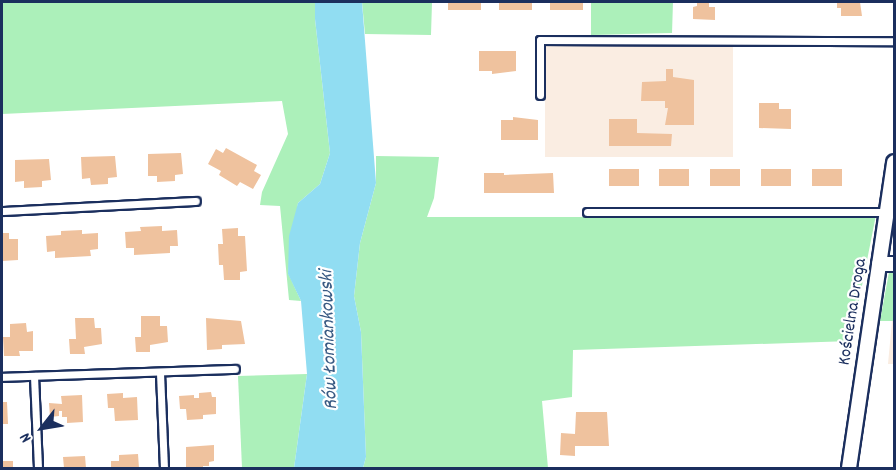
<!DOCTYPE html>
<html>
<head>
<meta charset="utf-8">
<style>
	body { margin:0 }
	#map { position:relative; width:896px; height:470px; overflow:hidden; background:#fff; font-family:Dekko,sans-serif }
	div>[style] { position:absolute }
	[style*='--x'] { left:calc(var(--x)*1px); top:calc(var(--y)*1px); width:calc(var(--w)*1px); rotate:calc(var(--a)*1deg) }
	.built>* { inset:0; background:#faede2 }
	.green>* { inset:0; background:#acf0ba }
	.water>* { inset:0; background:#91ddf2 }
	.building>* { inset:0; background:#efc29e }
	.roads { filter:drop-shadow(2px 0 #1b2f5e) drop-shadow(-2px 0 #1b2f5e) drop-shadow(0 2px #1b2f5e) drop-shadow(0 -2px #1b2f5e) }
	.lane>* { height:7px; margin:-3.5px; padding:0 3.5px; transform-origin:3.5px; border-radius:3.5px; background:#fff }
	.street>* { height:14px; margin:-7px; padding:0 7px; transform-origin:7px; border-radius:7px; background:#fff }
	span { translate:-50% -50%; white-space:nowrap; text-align:center; line-height:1.15; -webkit-text-stroke:4.5px #fff; paint-order:stroke }
	.street-label { font-size:18px; color:#1b2f5e }
	.water-label { font-size:20px; color:#385a83; font-style:italic }
	.frame { position:absolute; inset:0; border:3px solid #1b2f5e; pointer-events:none }
	.north { position:absolute; left:12px; top:398px; width:60px; height:60px; -webkit-text-stroke:4px #fff; paint-order:stroke; rotate:239deg; font-size:16px; font-weight:700; line-height:24px; text-align:center; color:#1b2f5e }
	.north::after { content:''; display:block; margin:auto; width:21px; height:27px; background:#1b2f5e; clip-path:polygon(50% 0,100% 100%,50% 72%,0 100%) }
</style>
</head>
<body>
<div id="map">
	<div class="built">
		<i style="clip-path:polygon(545px 46px,733px 46px,733px 157px,545px 157px)"></i>
		<i style="clip-path:polygon(892px 321px,894px 321px,894px 364px,888px 364px)"></i>
	</div>
	<div class="green">
		<i style="clip-path:polygon(2px 2px,315px 2px,315px 19px,330px 153px,320px 184px,298px 203px,288px 273px,301px 301px,289px 300px,280px 206px,260px 205px,262px 192px,288px 134px,282px 101px,2px 114px)"></i>
		<i style="clip-path:polygon(362px 2px,432px 2px,431px 35px,365px 34px)"></i>
		<i style="clip-path:polygon(591px 2px,673px 2px,672px 33px,591px 35px)"></i>
		<i style="clip-path:polygon(376px 156px,439px 157px,434px 198px,427px 217px,857px 217px,876px 215px,851px 341px,573px 350px,572px 397px,542px 401px,548px 468px,363px 468px,366px 457px,361px 332px,354px 296px,360px 243px,376px 183px)"></i>
		<i style="clip-path:polygon(889px 272px,894px 273px,894px 321px,880px 321px)"></i>
		<i style="clip-path:polygon(307px 374px,294px 468px,242px 468px,238px 376px)"></i>
	</div>
	<div class="water">
		<i style="clip-path:polygon(315px 2px,362px 2px,376px 183px,360px 243px,354px 296px,361px 332px,366px 457px,363px 468px,294px 468px,307px 374px,301px 301px,288px 274px,289px 236px,298px 203px,320px 184px,330px 153px,315px 19px)"></i>
	</div>
	<div class="building">
		<i style="clip-path:polygon(448px 2px,481px 2px,481px 10px,448px 10px)"></i>
		<i style="clip-path:polygon(499px 2px,532px 2px,532px 10px,499px 10px)"></i>
		<i style="clip-path:polygon(550px 2px,583px 2px,583px 10px,550px 10px)"></i>
		<i style="clip-path:polygon(697px 2px,709px 2px,709px 7px,715px 7px,715px 20px,693px 19px,693px 7px,697px 6px)"></i>
		<i style="clip-path:polygon(837px 2px,860px 2px,862px 16px,841px 16px,841px 8px,837px 8px)"></i>
		<i style="clip-path:polygon(479px 51px,516px 51px,516px 71px,492px 74px,492px 71px,479px 71px)"></i>
		<i style="clip-path:polygon(666px 69px,673px 69px,673px 77px,694px 80px,694px 125px,665px 125px,668px 108px,665px 108px,665px 101px,641px 101px,642px 82px,666px 81px)"></i>
		<i style="clip-path:polygon(759px 103px,779px 103px,779px 109px,791px 109px,791px 129px,759px 128px)"></i>
		<i style="clip-path:polygon(513px 117px,538px 120px,538px 140px,501px 140px,501px 120px,513px 120px)"></i>
		<i style="clip-path:polygon(609px 119px,637px 119px,637px 133px,672px 134px,671px 146px,609px 146px)"></i>
		<i style="clip-path:polygon(226px 148px,257px 165px,254px 171px,261px 175px,253px 189px,240px 182px,237px 186px,219px 175px,221px 171px,208px 164px,216px 149px,223px 153px)"></i>
		<i style="clip-path:polygon(181px 153px,183px 174px,175px 175px,175px 181px,157px 182px,157px 176px,148px 176px,148px 154px)"></i>
		<i style="clip-path:polygon(115px 156px,117px 177px,108px 178px,108px 184px,91px 185px,90px 178px,82px 179px,81px 157px)"></i>
		<i style="clip-path:polygon(49px 159px,51px 180px,42px 181px,42px 187px,24px 188px,24px 181px,15px 182px,15px 160px)"></i>
		<i style="clip-path:polygon(609px 169px,639px 169px,639px 186px,609px 186px)"></i>
		<i style="clip-path:polygon(659px 169px,689px 169px,689px 186px,659px 186px)"></i>
		<i style="clip-path:polygon(710px 169px,740px 169px,740px 186px,710px 186px)"></i>
		<i style="clip-path:polygon(761px 169px,791px 169px,791px 186px,761px 186px)"></i>
		<i style="clip-path:polygon(812px 169px,842px 169px,842px 186px,812px 186px)"></i>
		<i style="clip-path:polygon(484px 173px,504px 173px,504px 175px,553px 173px,554px 193px,484px 193px)"></i>
		<i style="clip-path:polygon(162px 226px,162px 231px,177px 230px,178px 246px,170px 246px,170px 253px,134px 255px,134px 248px,126px 248px,125px 232px,141px 231px,140px 227px)"></i>
		<i style="clip-path:polygon(238px 228px,238px 236px,245px 236px,247px 271px,240px 272px,240px 280px,224px 280px,223px 265px,219px 265px,218px 244px,223px 244px,222px 229px)"></i>
		<i style="clip-path:polygon(82px 230px,82px 234px,98px 233px,98px 249px,90px 250px,91px 256px,55px 258px,55px 251px,47px 252px,46px 236px,61px 235px,61px 231px)"></i>
		<i style="clip-path:polygon(2px 233px,9px 233px,9px 239px,18px 239px,18px 260px,2px 261px)"></i>
		<i style="clip-path:polygon(141px 316px,160px 316px,160px 326px,167px 326px,168px 342px,150px 345px,150px 352px,136px 352px,135px 337px,141px 337px)"></i>
		<i style="clip-path:polygon(75px 318px,94px 318px,95px 328px,101px 328px,102px 344px,84px 347px,85px 354px,70px 354px,69px 339px,76px 339px)"></i>
		<i style="clip-path:polygon(206px 318px,241px 321px,245px 344px,222px 345px,222px 349px,207px 350px)"></i>
		<i style="clip-path:polygon(26px 323px,27px 332px,33px 331px,33px 351px,19px 351px,20px 356px,4px 356px,3px 337px,10px 337px,10px 324px)"></i>
		<i style="clip-path:polygon(211px 392px,212px 397px,216px 397px,216px 414px,203px 415px,203px 419px,187px 420px,186px 409px,180px 409px,179px 396px,194px 395px,194px 398px,199px 398px,199px 393px)"></i>
		<i style="clip-path:polygon(123px 393px,123px 398px,137px 397px,138px 420px,115px 421px,114px 408px,108px 408px,107px 394px)"></i>
		<i style="clip-path:polygon(82px 395px,83px 422px,67px 423px,67px 417px,62px 417px,62px 411px,59px 411px,59px 416px,50px 417px,49px 403px,62px 404px,61px 396px)"></i>
		<i style="clip-path:polygon(2px 402px,7px 402px,8px 424px,2px 424px)"></i>
		<i style="clip-path:polygon(576px 412px,607px 412px,609px 446px,575px 446px,575px 456px,560px 455px,561px 433px,575px 434px)"></i>
		<i style="clip-path:polygon(214px 445px,214px 461px,209px 462px,209px 466px,203px 466px,203px 468px,186px 467px,186px 447px)"></i>
		<i style="clip-path:polygon(138px 454px,139px 468px,111px 468px,111px 461px,119px 461px,119px 455px)"></i>
		<i style="clip-path:polygon(85px 456px,86px 468px,64px 468px,63px 457px)"></i>
		<i style="clip-path:polygon(2px 461px,13px 461px,13px 468px,2px 468px)"></i>
	</div>
	<div class="roads">
		<div class="lane">
			<i style="--x:540;--y:95;--w:55;--a:-90"></i>
			<i style="--x:540;--y:40;--w:354;--a:0.2"></i>
			<i style="--x:2;--y:211;--w:194;--a:-3"></i>
			<i style="--x:587;--y:212;--w:300;--a:0"></i>
			<i style="--x:160;--y:373;--w:95;--a:87.6"></i>
			<i style="--x:34;--y:376;--w:92;--a:87.5"></i>
			<i style="--x:2;--y:377;--w:233;--a:-2"></i>
		</div>
		<div class="street">
			<i style="--x:879;--y:264;--w:15;--a:0"></i>
			<i style="--x:849;--y:468;--w:309;--a:-81.6"></i>
		</div>
	</div>
	<div class="street-label">
		<span style="left:854px;top:312px;rotate:-81deg">Kościelna Droga</span>
	</div>
	<div class="water-label">
		<span style="left:330px;top:340px;rotate:-92deg">Rów Łomiankowski</span>
	</div>
	<div class="frame"></div>
	<div class="north">N</div>
</div>
</body>
</html>
